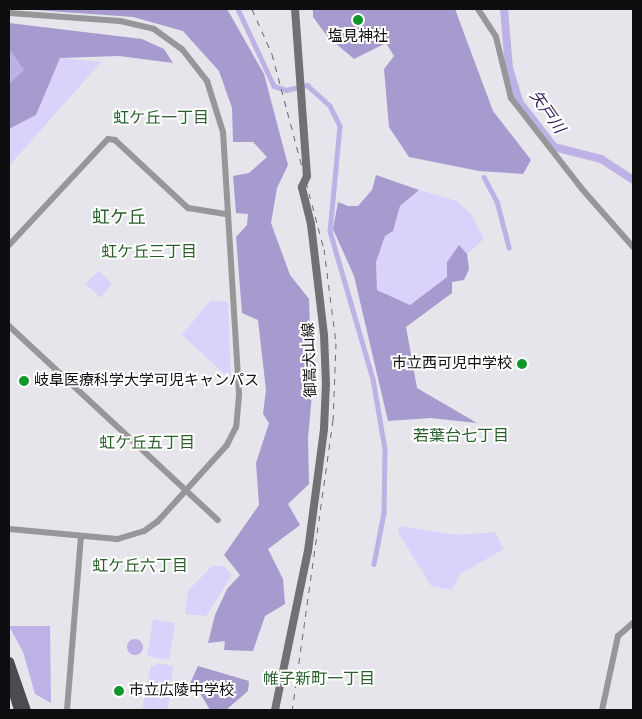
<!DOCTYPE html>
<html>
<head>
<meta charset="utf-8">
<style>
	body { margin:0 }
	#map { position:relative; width:642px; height:719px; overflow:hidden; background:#e6e5eb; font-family:"DejaVu Sans","Noto Sans JP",sans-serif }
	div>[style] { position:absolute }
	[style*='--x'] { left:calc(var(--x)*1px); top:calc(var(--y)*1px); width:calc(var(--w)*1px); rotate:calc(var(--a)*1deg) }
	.green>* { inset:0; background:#dad2fa }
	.forest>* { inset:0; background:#a69ace }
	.water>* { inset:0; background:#bdb1e6 }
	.round { border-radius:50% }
	.canal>* { height:4.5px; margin:-2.25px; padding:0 2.25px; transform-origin:2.25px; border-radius:2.25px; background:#bdb1e6 }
	.river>* { height:8px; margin:-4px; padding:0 4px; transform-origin:4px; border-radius:4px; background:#bdb1e6 }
	.tertiary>* { height:6px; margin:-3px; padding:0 3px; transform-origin:3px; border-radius:3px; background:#979799 }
	.secondary>* { height:8px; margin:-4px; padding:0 4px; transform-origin:4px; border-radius:4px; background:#717174 }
	.trunk>* { height:9px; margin:-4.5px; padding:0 4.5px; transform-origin:4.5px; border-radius:4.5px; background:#4c4b4f }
	.rail>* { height:1px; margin-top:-0.5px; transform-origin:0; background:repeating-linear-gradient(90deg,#6c6b6e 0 6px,transparent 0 12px) }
	.dots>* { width:14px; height:14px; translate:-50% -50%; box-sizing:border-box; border:2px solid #fff; border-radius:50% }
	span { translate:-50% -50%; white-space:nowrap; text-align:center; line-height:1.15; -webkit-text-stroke:4px #fff; paint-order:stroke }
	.poi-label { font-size:15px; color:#0e0d0f }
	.right { translate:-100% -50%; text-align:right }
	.left { translate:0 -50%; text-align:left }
	.street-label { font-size:15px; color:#0e0d0f }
	.water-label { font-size:16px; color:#382462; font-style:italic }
	.neighbourhood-label { font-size:16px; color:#285f2b }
	.quarter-label { font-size:18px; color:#285f2b }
	.frame { position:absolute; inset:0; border:10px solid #0e0d0f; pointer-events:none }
</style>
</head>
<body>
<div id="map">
	<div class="green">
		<i style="clip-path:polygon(60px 58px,101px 62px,9px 166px,9px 129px,36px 115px)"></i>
		<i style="clip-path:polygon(419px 190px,457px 201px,471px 214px,484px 239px,467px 254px,459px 245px,447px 262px,447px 277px,409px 305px,377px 290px,376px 262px,385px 236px,393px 231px,400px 206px)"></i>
		<i style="clip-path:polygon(99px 271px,112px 283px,101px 298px,85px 283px)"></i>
		<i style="clip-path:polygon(211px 300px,228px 302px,231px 380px,182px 335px)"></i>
		<i style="clip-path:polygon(399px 526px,457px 535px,495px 532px,504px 549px,460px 574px,452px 590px,431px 586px,398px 532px)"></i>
		<i style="clip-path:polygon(212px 566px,224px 566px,232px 575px,206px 616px,185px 614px,188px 591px)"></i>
		<i style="clip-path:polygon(153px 619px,175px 623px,169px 660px,147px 656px)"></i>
		<i style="clip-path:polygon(157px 663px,173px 666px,168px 710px,142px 710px,151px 665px,156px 666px)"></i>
	</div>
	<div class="forest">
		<i style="clip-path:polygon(20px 9px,227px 9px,264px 74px,288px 165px,277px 188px,271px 223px,290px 275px,309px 299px,312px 394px,308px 438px,309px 484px,288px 504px,300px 525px,268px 549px,283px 579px,285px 604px,265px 616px,253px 651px,224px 650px,225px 641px,208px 643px,215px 615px,227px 589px,240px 575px,224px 555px,259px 505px,256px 463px,269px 423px,263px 414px,266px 390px,258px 320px,242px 313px,236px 237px,247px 225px,248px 214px,236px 213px,233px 176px,249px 173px,267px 157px,253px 142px,233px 142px,232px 108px,219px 71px,183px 31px,133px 17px)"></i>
		<i style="clip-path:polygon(313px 9px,455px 9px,493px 111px,531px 160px,523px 174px,479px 171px,409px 157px,389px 127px,384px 69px,394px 56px,386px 43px,354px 59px,327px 36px,313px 17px)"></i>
		<i style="clip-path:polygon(9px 23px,142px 39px,164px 49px,173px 63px,119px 56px,60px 58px,36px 115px,9px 129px)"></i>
		<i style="clip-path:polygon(376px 175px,419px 190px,400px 206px,393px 231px,385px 236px,376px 262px,377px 290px,410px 305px,447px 277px,447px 262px,459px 245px,467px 254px,469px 269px,464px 280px,452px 282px,452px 293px,406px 327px,417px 388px,477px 423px,431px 418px,388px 421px,354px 276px,333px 229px,338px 202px,348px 206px,358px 206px,372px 190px)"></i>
		<i style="clip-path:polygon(198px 666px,249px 681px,248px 691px,226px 710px,210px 710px,197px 688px,186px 692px)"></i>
	</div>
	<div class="water">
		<i style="clip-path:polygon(11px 51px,24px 70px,9px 84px,9px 53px)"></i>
		<i style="clip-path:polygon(9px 626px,50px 626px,51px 703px,35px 694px,23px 652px)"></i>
		<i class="round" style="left:127px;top:639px;width:16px;height:16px"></i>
	</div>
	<div class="canal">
		<i style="--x:238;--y:9;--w:85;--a:64.9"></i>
		<i style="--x:274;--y:86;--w:13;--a:18"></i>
		<i style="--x:286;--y:90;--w:22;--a:-13"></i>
		<i style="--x:307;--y:85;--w:31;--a:42"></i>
		<i style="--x:330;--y:106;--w:22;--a:63"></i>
		<i style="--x:340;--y:126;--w:105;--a:95.4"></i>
		<i style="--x:330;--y:231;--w:154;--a:73.8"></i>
		<i style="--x:373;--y:379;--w:71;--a:80.3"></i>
		<i style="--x:385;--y:449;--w:64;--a:90.9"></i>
		<i style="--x:384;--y:513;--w:52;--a:101.1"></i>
		<i style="--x:484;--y:177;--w:27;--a:62"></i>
		<i style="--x:497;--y:201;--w:48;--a:75.4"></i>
	</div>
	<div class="river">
		<i style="--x:504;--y:9;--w:59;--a:85.2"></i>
		<i style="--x:509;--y:68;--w:37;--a:73"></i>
		<i style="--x:520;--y:103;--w:56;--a:52.3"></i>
		<i style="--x:554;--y:147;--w:49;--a:14.3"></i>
		<i style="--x:601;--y:159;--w:38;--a:33"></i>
	</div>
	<div class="tertiary">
		<i style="--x:478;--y:9;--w:33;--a:57"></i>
		<i style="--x:496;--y:37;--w:63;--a:76.2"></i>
		<i style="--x:511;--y:98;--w:115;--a:52"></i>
		<i style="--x:582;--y:189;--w:77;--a:48.7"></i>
		<i style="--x:9;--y:13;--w:111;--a:4.1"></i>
		<i style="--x:120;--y:21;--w:35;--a:13"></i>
		<i style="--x:154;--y:29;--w:34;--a:36"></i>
		<i style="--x:182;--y:49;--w:41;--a:52"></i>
		<i style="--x:207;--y:81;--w:53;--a:72.6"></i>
		<i style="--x:223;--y:132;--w:263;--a:86.5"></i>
		<i style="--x:239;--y:395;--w:32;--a:95"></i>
		<i style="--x:236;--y:427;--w:20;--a:117"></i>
		<i style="--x:227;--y:445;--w:103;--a:132.2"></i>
		<i style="--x:158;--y:521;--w:17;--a:144"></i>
		<i style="--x:144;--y:531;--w:28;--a:163"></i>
		<i style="--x:117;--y:539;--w:108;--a:-174.7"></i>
		<i style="--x:9;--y:245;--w:145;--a:-47"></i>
		<i style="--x:108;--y:139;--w:7;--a:8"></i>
		<i style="--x:115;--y:140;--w:100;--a:43"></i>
		<i style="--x:188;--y:208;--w:38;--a:9"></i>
		<i style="--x:9;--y:326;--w:285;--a:42.9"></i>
		<i style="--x:67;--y:710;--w:174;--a:-85.4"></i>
		<i style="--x:602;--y:710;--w:76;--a:-77.8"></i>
		<i style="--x:618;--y:636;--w:20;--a:-41"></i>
	</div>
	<div class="secondary">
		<i style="--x:275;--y:710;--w:162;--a:-78.3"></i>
		<i style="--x:308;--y:551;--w:123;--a:-82.5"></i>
		<i style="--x:324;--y:429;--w:45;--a:-87.5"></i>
		<i style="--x:326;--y:384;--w:49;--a:-92.3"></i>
		<i style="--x:324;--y:335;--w:112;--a:-96.7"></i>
		<i style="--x:311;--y:224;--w:38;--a:-104"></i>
		<i style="--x:302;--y:187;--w:12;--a:-66"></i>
		<i style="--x:307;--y:176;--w:167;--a:-94.1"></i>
	</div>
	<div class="trunk">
		<i style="--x:9;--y:661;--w:52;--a:70.9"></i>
		<i style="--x:9;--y:680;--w:31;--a:73"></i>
	</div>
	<div class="rail">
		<i style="--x:252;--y:9;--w:49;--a:66"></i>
		<i style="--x:272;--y:54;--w:202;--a:75.1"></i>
		<i style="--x:324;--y:249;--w:95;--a:82.7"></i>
		<i style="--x:336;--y:343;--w:77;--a:92.2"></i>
		<i style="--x:333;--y:420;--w:293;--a:98"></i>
	</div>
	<div class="dots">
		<i style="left:358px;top:20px;background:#11962a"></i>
		<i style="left:522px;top:364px;background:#11962a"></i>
		<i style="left:24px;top:381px;background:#11962a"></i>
		<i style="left:119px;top:691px;background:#11962a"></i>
	</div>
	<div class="poi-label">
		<span style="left:358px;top:37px">塩見神社</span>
		<span class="right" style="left:512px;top:364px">市立西可児中学校</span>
		<span class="left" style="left:34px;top:381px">岐阜医療科学大学可児キャンパス</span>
		<span class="left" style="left:129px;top:691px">市立広陵中学校</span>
	</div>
	<div class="street-label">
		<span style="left:310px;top:360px;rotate:-92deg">御嵩犬山線</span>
	</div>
	<div class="water-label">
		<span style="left:547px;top:112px;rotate:55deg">矢戸川</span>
	</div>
	<div class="neighbourhood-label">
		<span style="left:161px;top:118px">虹ケ丘一丁目</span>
		<span style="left:149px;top:252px">虹ケ丘三丁目</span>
		<span style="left:461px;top:436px">若葉台七丁目</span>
		<span style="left:147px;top:443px">虹ケ丘五丁目</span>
		<span style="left:140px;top:566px">虹ケ丘六丁目</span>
		<span style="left:319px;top:679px">帷子新町一丁目</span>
	</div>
	<div class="quarter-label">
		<span style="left:119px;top:217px">虹ケ丘</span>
	</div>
	<div class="frame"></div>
</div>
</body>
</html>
